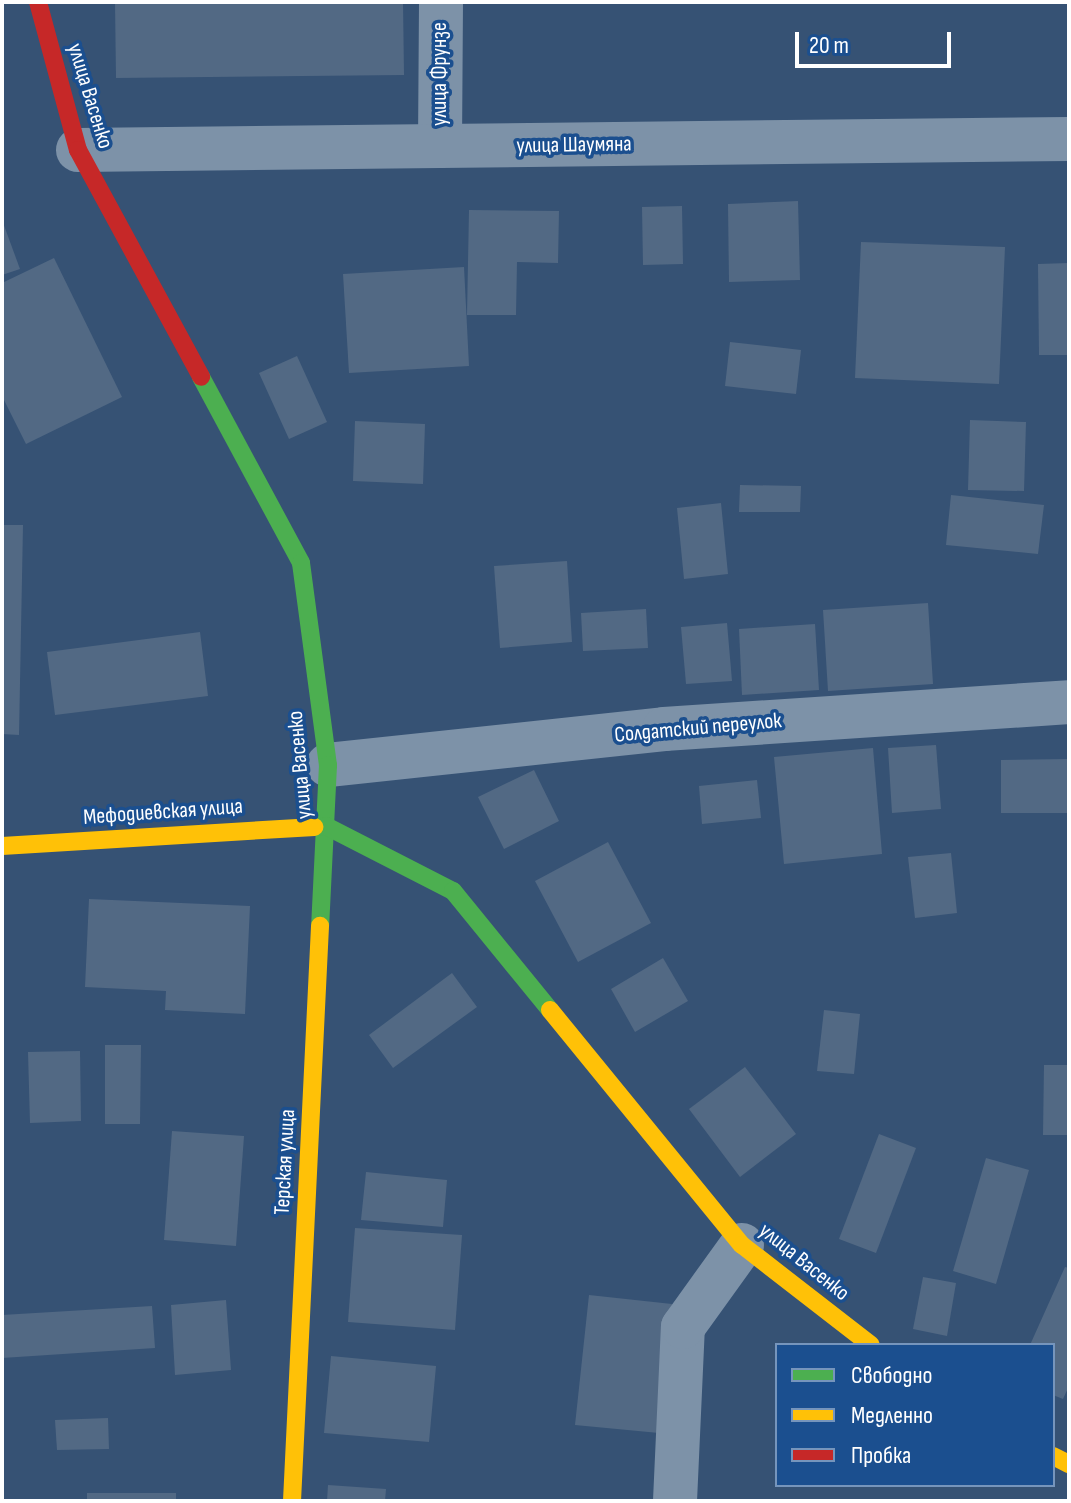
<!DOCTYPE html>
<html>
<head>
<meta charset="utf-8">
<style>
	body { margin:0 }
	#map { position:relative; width:1071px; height:1503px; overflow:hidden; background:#365274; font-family:"Sofia Sans Condensed",sans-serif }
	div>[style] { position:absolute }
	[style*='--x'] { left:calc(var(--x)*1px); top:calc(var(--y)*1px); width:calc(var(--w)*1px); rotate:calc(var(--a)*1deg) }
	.building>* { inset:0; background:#526984 }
	.street>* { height:44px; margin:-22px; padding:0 22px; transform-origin:22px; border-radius:22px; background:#7d92a8 }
	.fast>* { height:18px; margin:-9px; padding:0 9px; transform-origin:9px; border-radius:9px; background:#4caf50 }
	.slow>* { height:18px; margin:-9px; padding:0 9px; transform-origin:9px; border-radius:9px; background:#ffc107 }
	.jam>* { height:18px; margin:-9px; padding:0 9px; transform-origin:9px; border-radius:9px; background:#c62828 }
	span { translate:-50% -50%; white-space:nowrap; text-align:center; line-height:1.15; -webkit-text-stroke:7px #1b4f8f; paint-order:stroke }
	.street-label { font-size:22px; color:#fff }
	.frame { position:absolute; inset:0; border:4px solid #fff; pointer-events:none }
	.legend { position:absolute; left:775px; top:1343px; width:280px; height:144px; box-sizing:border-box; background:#1b4f8f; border:2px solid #7695bc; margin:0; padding:10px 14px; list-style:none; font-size:24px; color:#fff }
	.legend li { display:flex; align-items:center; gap:16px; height:40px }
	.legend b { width:40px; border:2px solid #7695bc }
	.scale { position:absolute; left:795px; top:32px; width:156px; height:36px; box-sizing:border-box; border:4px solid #fff; border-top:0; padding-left:10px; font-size:24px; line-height:28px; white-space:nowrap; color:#fff; -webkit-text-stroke:6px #1b4f8f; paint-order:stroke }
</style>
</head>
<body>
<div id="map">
	<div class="building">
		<i style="clip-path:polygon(115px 2px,403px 2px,404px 75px,116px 78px)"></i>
		<i style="clip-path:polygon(798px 201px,800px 280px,729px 282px,728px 204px)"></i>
		<i style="clip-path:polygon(682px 206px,683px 264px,643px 265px,642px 207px)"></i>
		<i style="clip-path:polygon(469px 210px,559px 211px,558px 263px,517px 262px,516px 315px,467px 315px)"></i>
		<i style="clip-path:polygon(2px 220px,20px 269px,2px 275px)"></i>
		<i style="clip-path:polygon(861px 242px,1005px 247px,999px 384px,855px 378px)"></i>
		<i style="clip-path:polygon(54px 258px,122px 397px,26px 444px,2px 396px,2px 283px)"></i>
		<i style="clip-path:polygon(1069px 263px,1069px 355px,1039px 355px,1038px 264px)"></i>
		<i style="clip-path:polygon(464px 267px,469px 366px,349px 373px,343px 274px)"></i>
		<i style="clip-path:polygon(730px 342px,801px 350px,796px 394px,725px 386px)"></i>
		<i style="clip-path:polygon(297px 356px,327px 422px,289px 439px,259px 373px)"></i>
		<i style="clip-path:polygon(970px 420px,1026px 422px,1024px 491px,968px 490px)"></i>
		<i style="clip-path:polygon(355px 421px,425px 424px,423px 484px,353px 481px)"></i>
		<i style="clip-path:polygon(740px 485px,801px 486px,800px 512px,739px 512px)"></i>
		<i style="clip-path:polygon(951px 495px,1044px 505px,1038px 554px,946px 545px)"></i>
		<i style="clip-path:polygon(721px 503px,728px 574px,684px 579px,677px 508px)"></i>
		<i style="clip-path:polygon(2px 525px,23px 525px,19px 735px,2px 734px)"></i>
		<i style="clip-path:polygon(567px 561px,572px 642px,500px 648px,494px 566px)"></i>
		<i style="clip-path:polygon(928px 603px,933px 684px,828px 691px,823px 610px)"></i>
		<i style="clip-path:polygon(646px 609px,648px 648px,583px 651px,581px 613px)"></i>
		<i style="clip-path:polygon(727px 623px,732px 681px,686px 684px,681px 627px)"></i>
		<i style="clip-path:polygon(815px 624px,819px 690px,742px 695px,739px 629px)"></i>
		<i style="clip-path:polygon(200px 632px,208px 696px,55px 715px,47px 652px)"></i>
		<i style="clip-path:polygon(936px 745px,941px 809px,892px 813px,888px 748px)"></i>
		<i style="clip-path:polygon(873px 748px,882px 854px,784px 864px,774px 757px)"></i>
		<i style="clip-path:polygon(1069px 759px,1069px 813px,1001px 813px,1001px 760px)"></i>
		<i style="clip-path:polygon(534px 770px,559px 821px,504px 849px,478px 797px)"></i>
		<i style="clip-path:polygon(757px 780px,761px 818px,702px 824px,699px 786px)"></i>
		<i style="clip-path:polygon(608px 842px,651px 923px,578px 962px,535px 881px)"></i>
		<i style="clip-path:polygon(951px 853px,957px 913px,915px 918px,908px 857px)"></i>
		<i style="clip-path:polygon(89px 899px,250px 906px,245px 1014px,165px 1010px,166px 991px,85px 987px)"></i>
		<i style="clip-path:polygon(663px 958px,688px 1001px,635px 1032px,611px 989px)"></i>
		<i style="clip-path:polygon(452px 973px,477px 1007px,393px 1068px,369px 1035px)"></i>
		<i style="clip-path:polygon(824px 1010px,860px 1014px,854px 1074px,817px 1071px)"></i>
		<i style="clip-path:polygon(105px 1045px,141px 1045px,140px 1124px,105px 1124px)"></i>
		<i style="clip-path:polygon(80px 1051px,81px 1121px,30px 1123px,28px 1052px)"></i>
		<i style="clip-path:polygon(1044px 1065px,1069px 1065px,1069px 1135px,1043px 1135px)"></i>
		<i style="clip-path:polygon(745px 1067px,796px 1134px,740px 1177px,689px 1109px)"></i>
		<i style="clip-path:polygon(172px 1131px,244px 1136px,236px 1246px,164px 1240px)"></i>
		<i style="clip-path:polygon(879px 1134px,916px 1148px,876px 1253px,839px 1239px)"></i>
		<i style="clip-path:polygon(986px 1158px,1029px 1170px,996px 1284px,953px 1271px)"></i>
		<i style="clip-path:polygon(366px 1172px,447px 1180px,443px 1227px,361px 1220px)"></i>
		<i style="clip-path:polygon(355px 1228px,462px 1235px,455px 1330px,348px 1322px)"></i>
		<i style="clip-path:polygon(1065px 1267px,1069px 1268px,1069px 1386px,1063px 1399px,1053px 1395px,1053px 1345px,1030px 1345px)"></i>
		<i style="clip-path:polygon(923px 1277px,956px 1283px,947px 1336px,913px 1329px)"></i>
		<i style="clip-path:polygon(589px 1295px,672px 1304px,659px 1433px,575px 1425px)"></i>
		<i style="clip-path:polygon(226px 1300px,231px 1370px,175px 1375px,171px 1305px)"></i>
		<i style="clip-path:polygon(152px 1306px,155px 1348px,2px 1358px,2px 1315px)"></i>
		<i style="clip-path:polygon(331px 1356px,436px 1366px,429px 1442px,324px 1433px)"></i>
		<i style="clip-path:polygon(108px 1418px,109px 1449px,57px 1450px,55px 1420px)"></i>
		<i style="clip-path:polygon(328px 1485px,386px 1489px,385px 1501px,327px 1501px)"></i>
		<i style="clip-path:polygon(87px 1493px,176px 1493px,176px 1501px,87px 1501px)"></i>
	</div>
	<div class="street">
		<i style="--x:440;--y:146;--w:144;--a:-89.6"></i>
		<i style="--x:78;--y:150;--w:991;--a:-0.64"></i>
		<i style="--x:328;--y:765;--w:338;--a:-6.1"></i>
		<i style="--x:664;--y:729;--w:406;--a:-3.8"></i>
		<i style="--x:675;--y:1501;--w:174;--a:-87.4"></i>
		<i style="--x:683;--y:1327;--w:101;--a:-54.3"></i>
	</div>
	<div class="fast">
		<i style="--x:201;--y:377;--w:211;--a:61.7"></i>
		<i style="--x:301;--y:563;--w:204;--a:82.4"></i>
		<i style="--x:328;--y:765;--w:161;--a:92.8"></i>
		<i style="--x:314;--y:827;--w:12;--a:-5"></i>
		<i style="--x:326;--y:826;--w:143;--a:27.1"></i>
		<i style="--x:453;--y:891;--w:154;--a:50.8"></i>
	</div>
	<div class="slow">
		<i style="--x:2;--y:846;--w:313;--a:-3.5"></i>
		<i style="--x:550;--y:1010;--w:303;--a:50.8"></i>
		<i style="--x:742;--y:1245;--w:163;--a:37.8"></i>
		<i style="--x:1053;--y:1456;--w:18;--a:27"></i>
		<i style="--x:292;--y:1501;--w:576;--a:-87.21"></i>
	</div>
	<div class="jam">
		<i style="--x:38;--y:2;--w:153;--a:74.9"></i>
		<i style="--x:78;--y:150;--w:258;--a:61.5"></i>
	</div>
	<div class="street-label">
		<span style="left:440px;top:74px;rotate:-90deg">улица Фрунзе</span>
		<span style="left:90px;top:96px;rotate:73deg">улица Васенко</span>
		<span style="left:574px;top:145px;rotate:-1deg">улица Шаумяна</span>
		<span style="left:698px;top:728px;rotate:-5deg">Солдатский переулок</span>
		<span style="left:300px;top:765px;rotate:-95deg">улица Васенко</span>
		<span style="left:163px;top:812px;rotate:-4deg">Мефодиевская улица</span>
		<span style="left:285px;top:1162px;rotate:-87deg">Терская улица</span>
		<span style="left:804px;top:1262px;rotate:39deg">улица Васенко</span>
	</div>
	<div class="frame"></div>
	<ul class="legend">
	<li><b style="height:10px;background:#4caf50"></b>Свободно</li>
	<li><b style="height:10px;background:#ffc107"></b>Медленно</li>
	<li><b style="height:10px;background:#c62828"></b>Пробка</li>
	</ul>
	<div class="scale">20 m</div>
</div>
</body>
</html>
